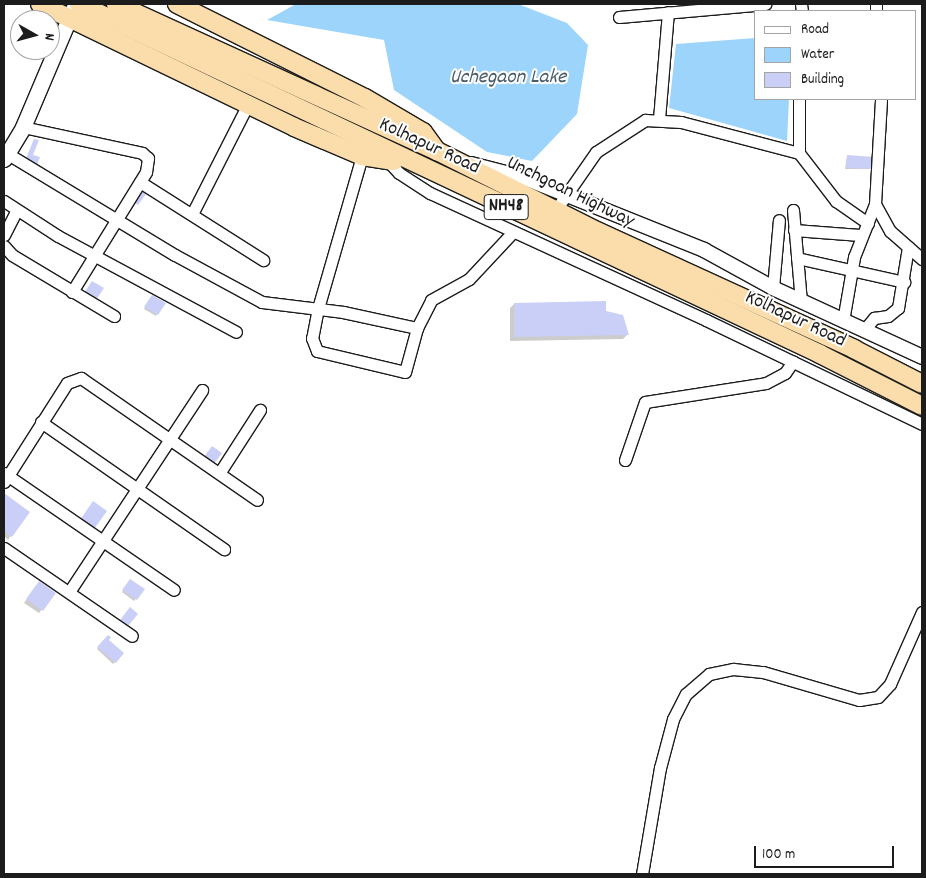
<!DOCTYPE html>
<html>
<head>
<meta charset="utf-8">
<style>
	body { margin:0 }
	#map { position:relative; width:926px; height:878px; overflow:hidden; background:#fff; font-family:Dekko,sans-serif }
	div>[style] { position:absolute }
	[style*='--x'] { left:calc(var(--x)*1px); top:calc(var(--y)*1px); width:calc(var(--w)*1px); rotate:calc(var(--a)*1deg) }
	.water>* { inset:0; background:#9dd4fc }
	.shadow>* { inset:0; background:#0003 }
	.building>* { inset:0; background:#cacff7 }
	.roads { filter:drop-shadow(1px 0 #1c1c1c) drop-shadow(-1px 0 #1c1c1c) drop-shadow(0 1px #1c1c1c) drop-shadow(0 -1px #1c1c1c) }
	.minor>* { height:11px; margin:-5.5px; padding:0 5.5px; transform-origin:5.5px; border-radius:5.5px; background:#fff }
	.tertiary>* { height:14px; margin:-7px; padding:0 7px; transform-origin:7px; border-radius:7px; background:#fff }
	.secondary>* { height:15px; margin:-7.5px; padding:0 7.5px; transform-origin:7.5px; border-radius:7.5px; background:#fff }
	.trunk>* { height:18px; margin:-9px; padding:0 9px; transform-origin:9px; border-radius:9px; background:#fbddab }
	span { translate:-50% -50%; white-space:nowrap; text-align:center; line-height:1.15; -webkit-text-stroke:4px #fff; paint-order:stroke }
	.shield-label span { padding:1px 4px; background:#fff; border:1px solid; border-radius:4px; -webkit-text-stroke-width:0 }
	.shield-label { font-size:19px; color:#1c1c1c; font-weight:700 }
	.street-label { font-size:20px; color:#1c1c1c }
	.water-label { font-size:21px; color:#495c6a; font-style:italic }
	.frame { position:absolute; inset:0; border:5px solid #1c1c1c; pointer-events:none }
	.legend { position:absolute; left:754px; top:10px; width:162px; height:90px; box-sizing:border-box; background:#fff; border:1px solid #a4a4a4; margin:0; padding:6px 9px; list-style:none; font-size:15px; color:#1c1c1c }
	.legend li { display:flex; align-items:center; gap:10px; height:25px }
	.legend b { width:25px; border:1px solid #a4a4a4 }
	.north { position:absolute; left:10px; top:10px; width:50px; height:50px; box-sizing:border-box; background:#fff; border:1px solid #a4a4a4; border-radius:50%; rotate:97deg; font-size:14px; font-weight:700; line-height:20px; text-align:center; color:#1c1c1c }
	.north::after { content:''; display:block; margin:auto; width:18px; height:22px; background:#1c1c1c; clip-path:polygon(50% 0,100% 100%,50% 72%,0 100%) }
	.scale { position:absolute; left:754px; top:846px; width:140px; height:22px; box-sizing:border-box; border:2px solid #1c1c1c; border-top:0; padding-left:6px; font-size:15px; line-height:18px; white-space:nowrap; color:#1c1c1c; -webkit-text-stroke:4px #fff; paint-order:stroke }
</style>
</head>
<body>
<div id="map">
	<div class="water">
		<i style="clip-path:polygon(296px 4px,518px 4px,567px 23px,588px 45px,577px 114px,532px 161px,487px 152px,394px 90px,384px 40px,267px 20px)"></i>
		<i style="clip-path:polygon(755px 38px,755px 99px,789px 99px,787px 141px,669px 108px,676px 44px)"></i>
	</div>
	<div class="shadow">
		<i style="clip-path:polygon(847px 156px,872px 169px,845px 169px)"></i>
		<i style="clip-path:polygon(150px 298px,157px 314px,156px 316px,144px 309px)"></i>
		<i style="clip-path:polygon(514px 304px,622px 316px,627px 335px,623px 339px,510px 341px,510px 308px)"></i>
		<i style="clip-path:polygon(4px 494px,28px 512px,8px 540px,4px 536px)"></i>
		<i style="clip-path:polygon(129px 582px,143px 590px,134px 601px,122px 592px)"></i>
		<i style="clip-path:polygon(36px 586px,54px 593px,39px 613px,24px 603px)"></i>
		<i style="clip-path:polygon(108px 636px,107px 640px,123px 654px,113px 664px,97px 649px)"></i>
	</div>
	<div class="building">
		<i style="clip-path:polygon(34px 139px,39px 140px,33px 155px,40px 157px,37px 165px,25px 161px)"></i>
		<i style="clip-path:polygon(847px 155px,874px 157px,873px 169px,846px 168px)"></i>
		<i style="clip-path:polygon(138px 189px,146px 194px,138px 205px,130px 200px)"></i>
		<i style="clip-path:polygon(92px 281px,104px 288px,96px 300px,85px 292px)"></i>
		<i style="clip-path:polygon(152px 295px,166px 303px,158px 315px,144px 307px)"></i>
		<i style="clip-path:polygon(606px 301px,606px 311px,623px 315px,629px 335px,514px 337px,514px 303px)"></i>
		<i style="clip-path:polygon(212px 446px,222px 453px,214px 464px,204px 457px)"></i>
		<i style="clip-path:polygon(4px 493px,30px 512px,12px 537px,4px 531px)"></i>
		<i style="clip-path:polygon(93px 501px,107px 511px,94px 529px,80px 520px)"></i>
		<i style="clip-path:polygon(130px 579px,145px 589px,137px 600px,122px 590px)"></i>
		<i style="clip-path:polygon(39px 581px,56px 593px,43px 611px,26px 599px)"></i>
		<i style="clip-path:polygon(130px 607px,138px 614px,128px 626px,120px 620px)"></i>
		<i style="clip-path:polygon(108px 635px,111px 637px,109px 640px,124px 653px,116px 663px,97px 647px)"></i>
	</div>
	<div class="roads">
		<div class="minor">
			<i style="--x:801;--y:4;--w:7;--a:82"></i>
			<i style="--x:876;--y:4;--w:7;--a:90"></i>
			<i style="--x:619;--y:17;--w:147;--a:-5.1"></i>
			<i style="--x:799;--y:99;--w:54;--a:90"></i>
			<i style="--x:799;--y:153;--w:61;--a:52.4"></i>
			<i style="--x:836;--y:201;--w:39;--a:35"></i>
			<i style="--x:659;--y:119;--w:107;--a:-85.2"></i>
			<i style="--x:23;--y:127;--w:122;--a:12.3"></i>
			<i style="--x:142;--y:153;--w:8;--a:40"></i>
			<i style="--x:148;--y:158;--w:14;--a:98"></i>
			<i style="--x:146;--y:172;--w:141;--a:121.7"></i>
			<i style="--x:8;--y:154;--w:195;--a:31.2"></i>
			<i style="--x:175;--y:255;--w:99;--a:28.4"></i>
			<i style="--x:262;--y:302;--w:82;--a:7"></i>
			<i style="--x:343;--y:312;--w:76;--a:12.2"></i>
			<i style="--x:362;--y:156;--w:158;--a:106.1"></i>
			<i style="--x:318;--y:308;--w:31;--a:101"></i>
			<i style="--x:312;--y:338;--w:14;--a:69"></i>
			<i style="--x:317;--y:351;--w:90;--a:13.4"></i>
			<i style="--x:405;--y:372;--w:46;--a:-74.7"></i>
			<i style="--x:417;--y:328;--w:31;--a:-63"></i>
			<i style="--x:431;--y:300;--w:43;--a:-28.9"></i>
			<i style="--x:469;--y:279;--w:63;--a:-46.9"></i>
			<i style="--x:386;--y:159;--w:19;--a:47"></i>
			<i style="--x:399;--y:173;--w:37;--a:33"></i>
			<i style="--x:430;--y:193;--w:304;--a:24.7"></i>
			<i style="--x:706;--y:320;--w:240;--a:25.7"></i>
			<i style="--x:140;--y:182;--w:146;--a:32.4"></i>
			<i style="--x:4;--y:201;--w:64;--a:32.9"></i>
			<i style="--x:58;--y:236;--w:202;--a:28.3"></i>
			<i style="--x:875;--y:204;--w:31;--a:61"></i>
			<i style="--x:890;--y:231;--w:43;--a:41.2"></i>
			<i style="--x:793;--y:210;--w:91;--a:85"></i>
			<i style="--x:555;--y:211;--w:72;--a:-55.2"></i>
			<i style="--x:596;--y:152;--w:59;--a:-33.1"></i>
			<i style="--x:645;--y:120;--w:36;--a:3"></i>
			<i style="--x:681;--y:122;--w:122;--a:14.7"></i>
			<i style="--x:192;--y:214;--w:123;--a:-63"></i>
			<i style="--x:794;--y:230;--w:66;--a:4.3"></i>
			<i style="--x:4;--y:235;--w:28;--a:-63"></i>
			<i style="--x:4;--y:246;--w:12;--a:48"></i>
			<i style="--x:12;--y:255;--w:119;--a:30.9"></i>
			<i style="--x:797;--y:258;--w:110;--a:12.6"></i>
			<i style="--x:773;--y:288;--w:68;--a:-85"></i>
			<i style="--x:843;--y:321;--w:65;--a:-80.2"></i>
			<i style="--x:854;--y:257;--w:57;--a:-68.4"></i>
			<i style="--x:875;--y:204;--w:105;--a:-86.7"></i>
			<i style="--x:864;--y:330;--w:16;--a:-50"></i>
			<i style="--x:874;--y:318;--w:14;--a:-8"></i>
			<i style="--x:888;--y:316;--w:13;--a:-39"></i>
			<i style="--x:898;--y:308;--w:62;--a:-80.7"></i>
			<i style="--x:41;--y:422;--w:223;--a:34.8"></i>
			<i style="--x:625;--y:460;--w:61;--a:-71"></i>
			<i style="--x:645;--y:402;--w:122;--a:-8.9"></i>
			<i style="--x:766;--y:383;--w:21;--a:-28"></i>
			<i style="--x:785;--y:373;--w:14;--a:-56"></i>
			<i style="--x:220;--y:472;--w:74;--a:-57.2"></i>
			<i style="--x:4;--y:473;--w:206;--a:34.5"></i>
			<i style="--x:4;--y:482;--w:117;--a:-57.5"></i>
			<i style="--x:67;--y:383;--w:15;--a:-20"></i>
			<i style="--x:81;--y:378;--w:214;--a:34.7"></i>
			<i style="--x:4;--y:548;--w:155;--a:34.5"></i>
			<i style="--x:69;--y:592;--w:242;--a:-56.6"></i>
			<i style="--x:642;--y:874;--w:108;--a:-80.4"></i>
			<i style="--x:660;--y:768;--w:51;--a:-75.1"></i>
			<i style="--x:673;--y:719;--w:28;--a:-63"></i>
			<i style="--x:686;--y:694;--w:30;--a:-41"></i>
			<i style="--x:709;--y:674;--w:25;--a:-12"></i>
			<i style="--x:733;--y:669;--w:30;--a:6"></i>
			<i style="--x:763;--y:672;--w:100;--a:16.3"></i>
			<i style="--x:859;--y:700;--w:19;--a:-9"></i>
			<i style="--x:878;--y:697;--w:18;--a:-47"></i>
			<i style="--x:890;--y:684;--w:79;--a:-66"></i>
		</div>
		<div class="tertiary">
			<i style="--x:471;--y:164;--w:56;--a:14.5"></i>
			<i style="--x:525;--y:178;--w:193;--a:21.9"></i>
			<i style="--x:704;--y:250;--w:79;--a:28.8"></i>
			<i style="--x:773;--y:288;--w:164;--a:24.8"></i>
		</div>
		<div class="secondary">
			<i style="--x:4;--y:159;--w:37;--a:-59"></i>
			<i style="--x:23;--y:127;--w:128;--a:-67"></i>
		</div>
		<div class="trunk">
			<i style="--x:40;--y:4;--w:282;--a:25.8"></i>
			<i style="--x:294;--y:127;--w:74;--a:23.1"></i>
			<i style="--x:362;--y:156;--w:32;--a:9"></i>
			<i style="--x:79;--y:4;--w:820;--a:25.28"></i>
			<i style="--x:820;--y:354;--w:114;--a:27"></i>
			<i style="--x:116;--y:4;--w:353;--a:24.6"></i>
			<i style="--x:437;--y:151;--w:181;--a:26.6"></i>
			<i style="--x:599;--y:232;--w:281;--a:24.6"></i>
			<i style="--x:854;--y:349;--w:76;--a:27.2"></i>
			<i style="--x:177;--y:4;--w:210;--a:26.6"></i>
			<i style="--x:365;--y:98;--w:67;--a:30.4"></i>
			<i style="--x:423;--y:132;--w:24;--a:54"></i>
		</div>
	</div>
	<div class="shield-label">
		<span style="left:506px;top:207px">NH48</span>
	</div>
	<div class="street-label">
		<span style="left:429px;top:147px;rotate:25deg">Kolhapur Road</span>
		<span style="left:570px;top:193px;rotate:26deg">Unchgoan Highway</span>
		<span style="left:795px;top:320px;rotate:25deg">Kolhapur Road</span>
	</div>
	<div class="water-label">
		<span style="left:508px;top:78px">Uchegaon Lake</span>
	</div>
	<div class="frame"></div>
	<ul class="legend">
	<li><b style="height:6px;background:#fff"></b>Road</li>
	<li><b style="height:14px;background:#9dd4fc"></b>Water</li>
	<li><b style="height:14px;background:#cacff7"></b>Building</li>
	</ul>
	<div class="north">N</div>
	<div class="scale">100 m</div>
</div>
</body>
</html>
